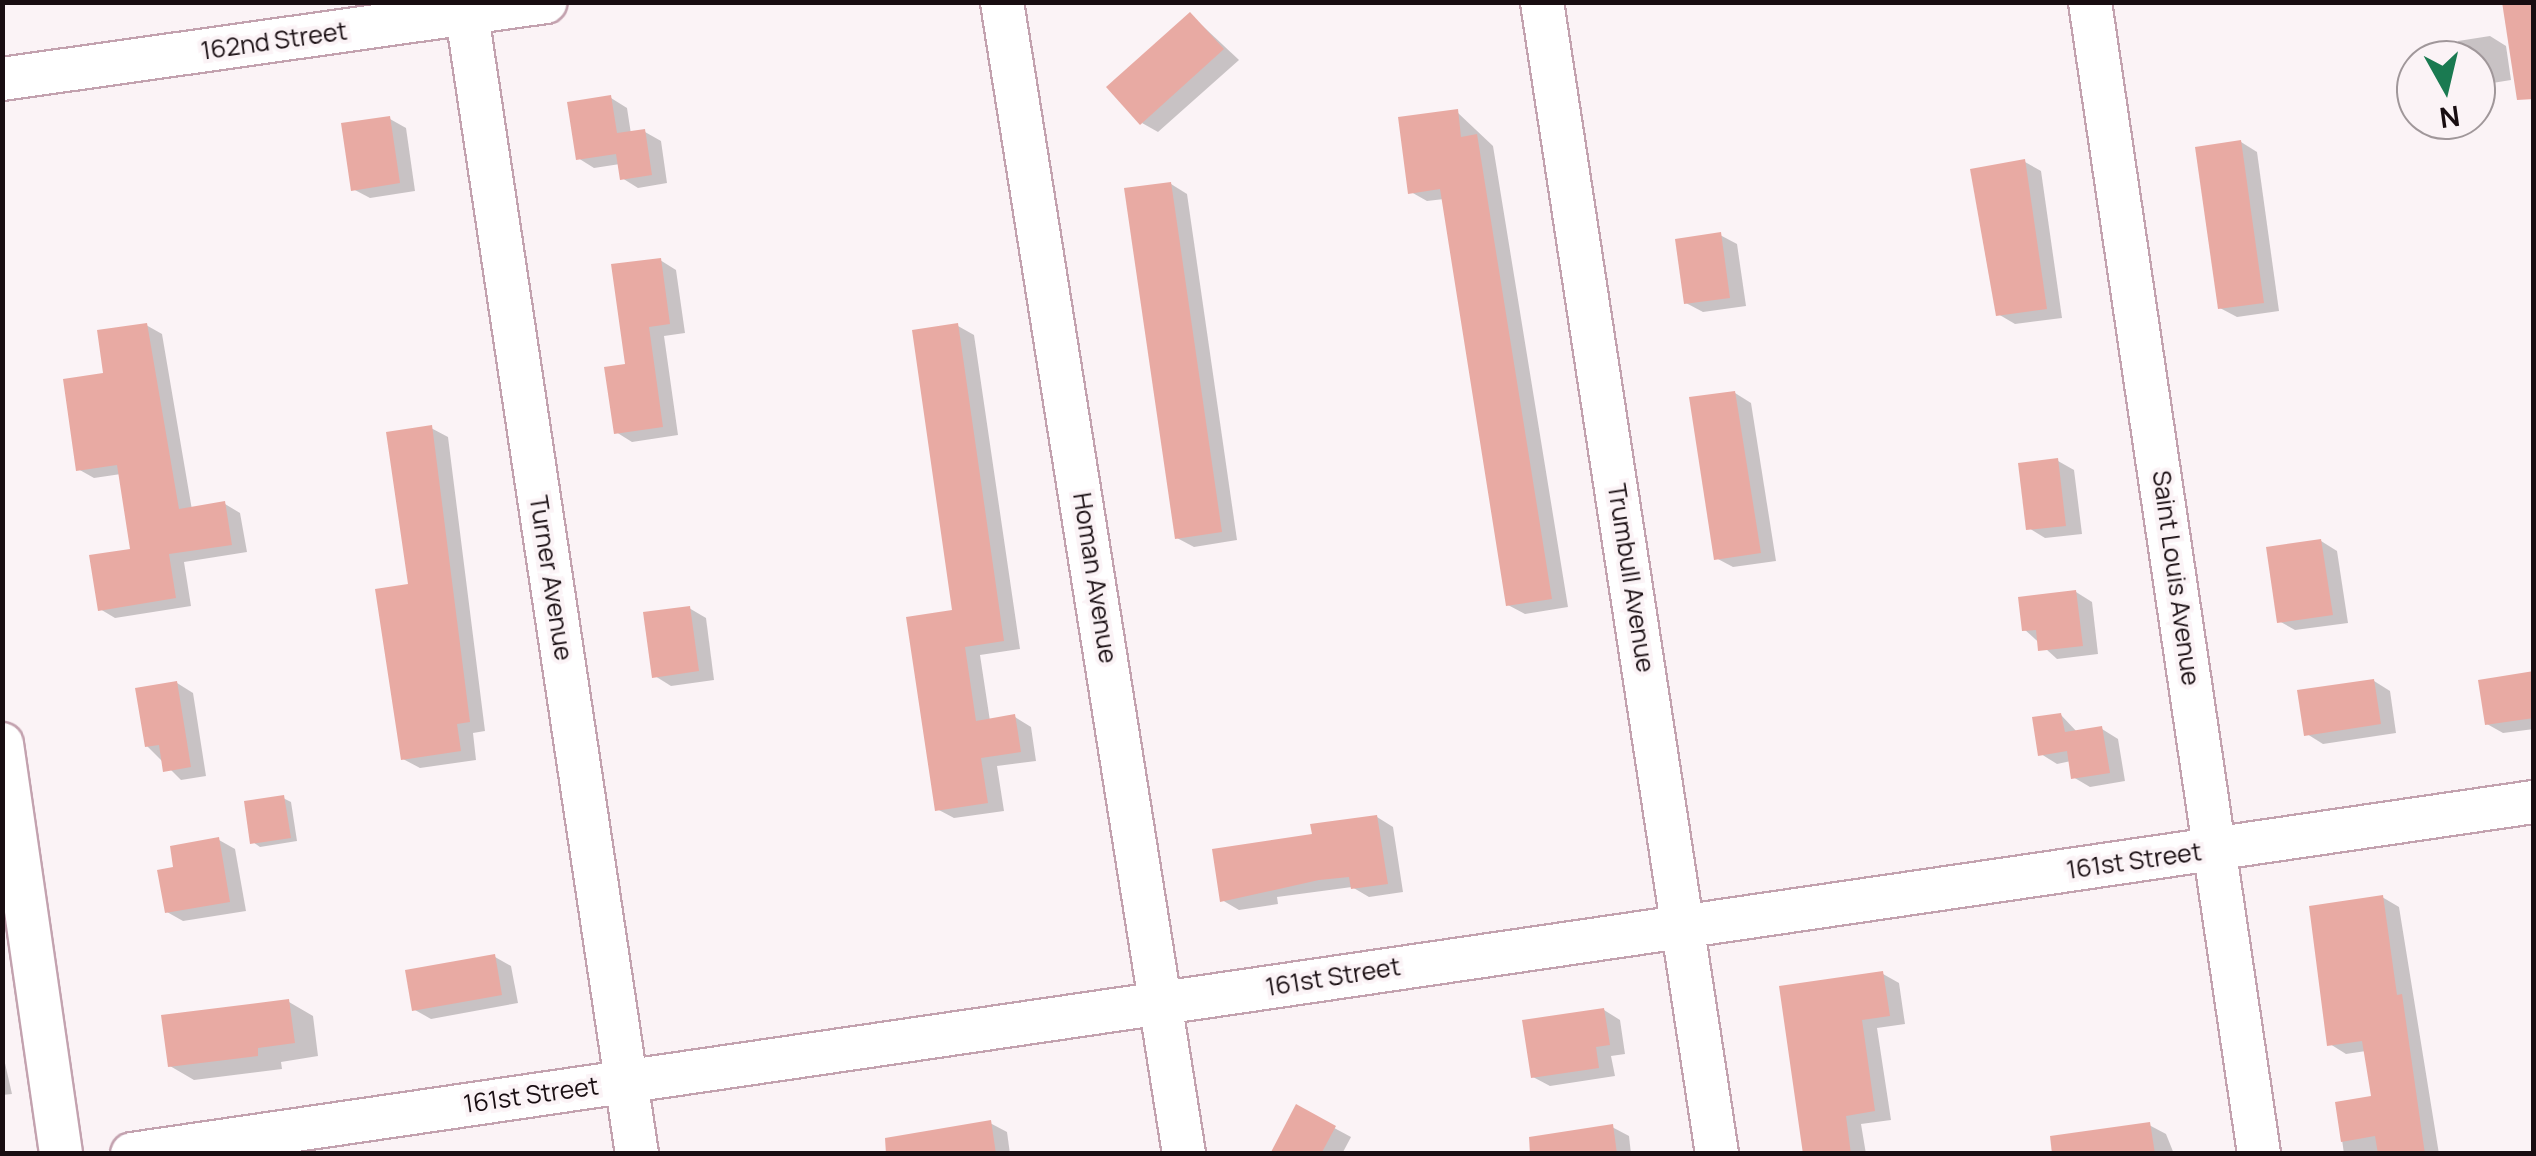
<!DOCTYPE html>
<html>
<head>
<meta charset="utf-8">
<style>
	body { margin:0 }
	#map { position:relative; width:2536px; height:1156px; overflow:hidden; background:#fbf3f6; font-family:Manrope,sans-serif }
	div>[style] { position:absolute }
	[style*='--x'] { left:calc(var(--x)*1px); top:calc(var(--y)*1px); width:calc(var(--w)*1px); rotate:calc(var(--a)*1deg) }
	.shadow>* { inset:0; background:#0003 }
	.building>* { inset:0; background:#e8aaa3 }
	.roads { filter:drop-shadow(2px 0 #c3a2af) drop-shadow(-2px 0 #c3a2af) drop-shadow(0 2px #c3a2af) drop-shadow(0 -2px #c3a2af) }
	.street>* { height:42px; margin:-21px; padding:0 21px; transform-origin:21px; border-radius:21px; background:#fff }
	span { translate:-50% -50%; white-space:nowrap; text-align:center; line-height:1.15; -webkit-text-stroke:8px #fbf3f6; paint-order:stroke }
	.street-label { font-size:25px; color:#180d11 }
	.frame { position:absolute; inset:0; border:5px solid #180d11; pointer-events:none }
	.north { position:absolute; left:2396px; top:40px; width:100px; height:100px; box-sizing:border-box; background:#fbf3f6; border:2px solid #a0979a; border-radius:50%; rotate:172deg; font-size:28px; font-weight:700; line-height:40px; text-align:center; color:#180d11 }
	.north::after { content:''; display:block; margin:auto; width:35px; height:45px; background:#1a7a51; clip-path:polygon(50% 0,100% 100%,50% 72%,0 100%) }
</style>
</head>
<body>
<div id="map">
	<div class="shadow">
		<i style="clip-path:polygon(1191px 15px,1239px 60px,1158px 132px,1142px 123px)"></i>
		<i style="clip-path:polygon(2490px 36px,2506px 46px,2511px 80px,2480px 85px,2476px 60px,2461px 60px,2458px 41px)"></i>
		<i style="clip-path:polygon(611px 98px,627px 108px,631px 134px,645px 132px,661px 141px,667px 183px,638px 188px,622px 178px,620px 164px,594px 168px,578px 158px)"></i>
		<i style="clip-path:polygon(1457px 112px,1493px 146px,1568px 607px,1525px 614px,1508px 605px,1444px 199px,1427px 201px,1411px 192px)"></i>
		<i style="clip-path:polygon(390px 119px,406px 128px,415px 191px,370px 198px,353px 189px)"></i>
		<i style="clip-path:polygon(2241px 142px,2257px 152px,2279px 311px,2237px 317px,2220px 308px)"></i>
		<i style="clip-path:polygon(2025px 162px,2041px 171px,2062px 318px,2015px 324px,1998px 314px)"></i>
		<i style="clip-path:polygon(1171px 184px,1187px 194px,1237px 540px,1194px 547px,1177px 538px)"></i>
		<i style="clip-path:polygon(1720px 235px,1737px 244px,1746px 306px,1703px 312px,1686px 303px)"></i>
		<i style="clip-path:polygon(660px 260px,676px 270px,685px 333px,664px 336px,678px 435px,632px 442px,616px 432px)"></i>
		<i style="clip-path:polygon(146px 325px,162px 334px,192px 510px,225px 504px,240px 513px,247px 552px,184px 562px,191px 606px,115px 618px,100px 609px,132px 551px,121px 474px,94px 478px,78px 469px,106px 375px)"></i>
		<i style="clip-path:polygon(958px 326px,974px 335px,1020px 649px,980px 655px,990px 721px,1015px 717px,1031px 727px,1036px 761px,997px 766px,1004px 811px,954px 818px,937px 809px,955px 612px)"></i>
		<i style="clip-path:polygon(1735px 393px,1751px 403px,1776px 561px,1733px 567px,1716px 558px)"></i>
		<i style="clip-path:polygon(431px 428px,448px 437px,485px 731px,473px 733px,476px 760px,420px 768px,403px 759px,410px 586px)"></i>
		<i style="clip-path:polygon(2058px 461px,2074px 470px,2082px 534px,2045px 538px,2029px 528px)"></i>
		<i style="clip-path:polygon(2321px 541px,2337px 551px,2348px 623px,2295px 630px,2279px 621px)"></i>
		<i style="clip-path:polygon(2076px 592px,2092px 602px,2098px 654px,2057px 659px,2024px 629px)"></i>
		<i style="clip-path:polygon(689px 608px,706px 618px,714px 680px,671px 686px,655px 676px)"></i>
		<i style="clip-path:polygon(2534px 674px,2534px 729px,2503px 733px,2487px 724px)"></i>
		<i style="clip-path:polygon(2374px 681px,2390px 691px,2396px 733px,2323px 744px,2307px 734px)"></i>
		<i style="clip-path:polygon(177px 683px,193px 693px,206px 776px,181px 780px,147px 746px)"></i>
		<i style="clip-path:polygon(2061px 715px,2078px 733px,2102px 729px,2118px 739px,2125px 781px,2090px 787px,2073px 777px,2071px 761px,2057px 764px,2041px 754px)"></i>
		<i style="clip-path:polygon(283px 798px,291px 802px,297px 841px,260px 847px,253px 842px)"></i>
		<i style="clip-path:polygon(1377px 817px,1393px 827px,1403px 892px,1369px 897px,1352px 887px,1277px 897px,1278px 904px,1239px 910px,1222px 900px,1314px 836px)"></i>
		<i style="clip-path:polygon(219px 840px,235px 849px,246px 911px,183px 921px,167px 912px)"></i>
		<i style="clip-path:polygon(2382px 897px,2399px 907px,2439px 1154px,2344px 1154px,2337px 1104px,2374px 1098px,2366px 1051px,2346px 1054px,2330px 1044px)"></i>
		<i style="clip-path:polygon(495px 957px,511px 966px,518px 1003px,431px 1019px,415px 1010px)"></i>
		<i style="clip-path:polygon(1883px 974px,1899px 983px,1905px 1024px,1877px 1028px,1891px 1120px,1861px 1124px,1866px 1154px,1806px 1154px,1782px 988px)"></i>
		<i style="clip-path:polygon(289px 1002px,313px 1016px,318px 1056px,281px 1062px,282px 1069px,194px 1080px,170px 1066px)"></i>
		<i style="clip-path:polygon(1604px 1010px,1620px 1020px,1625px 1054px,1611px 1056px,1615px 1076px,1550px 1086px,1533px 1077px)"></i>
		<i style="clip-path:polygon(2px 1050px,12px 1094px,2px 1095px)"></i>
		<i style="clip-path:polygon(1297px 1108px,1351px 1137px,1342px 1154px,1273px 1154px)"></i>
		<i style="clip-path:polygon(990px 1123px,1007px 1132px,1010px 1154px,921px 1154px)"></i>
		<i style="clip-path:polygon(2149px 1125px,2166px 1134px,2174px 1154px,2097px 1154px)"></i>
		<i style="clip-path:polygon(1612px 1127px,1629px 1136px,1631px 1154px,1541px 1154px)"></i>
	</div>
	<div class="building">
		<i style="clip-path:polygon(2502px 2px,2534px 2px,2534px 99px,2517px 100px)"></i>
		<i style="clip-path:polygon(1190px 12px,1224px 49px,1140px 125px,1106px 87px)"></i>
		<i style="clip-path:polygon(611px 95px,617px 133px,645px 129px,652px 175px,620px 180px,616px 154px,576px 160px,567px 102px)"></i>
		<i style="clip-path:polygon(1458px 109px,1461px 137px,1477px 134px,1552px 599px,1506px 606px,1440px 189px,1408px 194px,1398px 117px)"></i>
		<i style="clip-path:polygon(390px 116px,400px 183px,351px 191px,341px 123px)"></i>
		<i style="clip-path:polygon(2241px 140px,2264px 303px,2218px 309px,2195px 147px)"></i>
		<i style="clip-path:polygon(2025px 159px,2047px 309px,1996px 316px,1970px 169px)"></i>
		<i style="clip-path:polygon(1171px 182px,1222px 532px,1175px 539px,1124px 188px)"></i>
		<i style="clip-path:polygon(1721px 232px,1730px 298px,1684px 304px,1675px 239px)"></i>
		<i style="clip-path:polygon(661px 258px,670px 324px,649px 327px,663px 427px,614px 434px,604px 367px,625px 364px,611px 264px)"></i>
		<i style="clip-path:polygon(147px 323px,179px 509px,225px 501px,232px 545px,169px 554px,176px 598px,98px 611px,89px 555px,130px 549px,117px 465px,76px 471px,63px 379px,103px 373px,97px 330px)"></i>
		<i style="clip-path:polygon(958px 323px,1004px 641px,965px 647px,976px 721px,1015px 714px,1021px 752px,981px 758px,988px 803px,935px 811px,906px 617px,952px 610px,912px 330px)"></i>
		<i style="clip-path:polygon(1735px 391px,1761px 553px,1714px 560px,1689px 397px)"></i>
		<i style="clip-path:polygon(432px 425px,470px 722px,457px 724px,461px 751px,401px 760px,375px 589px,408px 584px,386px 432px)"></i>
		<i style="clip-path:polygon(2058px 458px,2066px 526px,2026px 530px,2018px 463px)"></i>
		<i style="clip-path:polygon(2321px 539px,2333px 615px,2277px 623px,2266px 547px)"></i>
		<i style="clip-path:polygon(2076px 590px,2083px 646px,2038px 651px,2036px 630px,2022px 631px,2018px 597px)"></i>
		<i style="clip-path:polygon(690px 606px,699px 671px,652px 678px,643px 612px)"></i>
		<i style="clip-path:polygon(2534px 671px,2534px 718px,2485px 725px,2478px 680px)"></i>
		<i style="clip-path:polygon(2374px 679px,2381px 724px,2304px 736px,2297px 690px)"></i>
		<i style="clip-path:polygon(177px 681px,191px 767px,163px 772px,159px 745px,145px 747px,135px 688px)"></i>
		<i style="clip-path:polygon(2061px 713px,2065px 732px,2102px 726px,2110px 773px,2071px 779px,2067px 751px,2038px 756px,2032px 717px)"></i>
		<i style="clip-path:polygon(284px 795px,291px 838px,250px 844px,244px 801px)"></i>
		<i style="clip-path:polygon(1377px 815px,1388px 884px,1351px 889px,1349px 877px,1319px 880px,1220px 902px,1212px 849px,1312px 834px,1310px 824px)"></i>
		<i style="clip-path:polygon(219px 837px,230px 902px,165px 913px,157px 870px,173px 867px,170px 846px)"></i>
		<i style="clip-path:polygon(2383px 895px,2397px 995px,2402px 994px,2425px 1154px,2378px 1154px,2375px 1136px,2341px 1142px,2335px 1102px,2371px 1096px,2362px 1041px,2327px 1046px,2309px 906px)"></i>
		<i style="clip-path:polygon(495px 954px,502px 995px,412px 1011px,405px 970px)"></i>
		<i style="clip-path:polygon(1883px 971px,1890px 1016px,1862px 1020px,1875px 1111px,1846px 1116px,1851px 1154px,1803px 1154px,1779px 986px)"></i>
		<i style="clip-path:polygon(289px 999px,295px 1043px,258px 1048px,258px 1056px,168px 1067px,161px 1015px)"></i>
		<i style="clip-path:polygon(1604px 1008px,1610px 1045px,1596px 1047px,1599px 1068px,1531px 1078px,1522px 1020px)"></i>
		<i style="clip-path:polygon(1296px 1104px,1336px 1126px,1321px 1154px,1270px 1154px)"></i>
		<i style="clip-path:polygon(991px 1120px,996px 1154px,886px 1154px,885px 1138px)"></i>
		<i style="clip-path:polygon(2150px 1122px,2155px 1154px,2052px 1154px,2050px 1136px)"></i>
		<i style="clip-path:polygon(1613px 1124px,1617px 1154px,1530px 1154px,1529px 1137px)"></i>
	</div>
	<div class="roads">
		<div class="street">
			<i style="--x:465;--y:2;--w:1165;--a:81.51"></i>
			<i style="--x:1002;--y:2;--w:1166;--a:81.02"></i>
			<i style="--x:1542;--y:2;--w:1165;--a:81.36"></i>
			<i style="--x:2090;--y:2;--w:1164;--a:81.65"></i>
			<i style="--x:2;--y:79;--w:549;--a:-8.06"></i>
			<i style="--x:2;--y:744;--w:414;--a:81.8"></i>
			<i style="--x:132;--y:1154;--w:2428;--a:-8.34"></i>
		</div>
	</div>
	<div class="street-label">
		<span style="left:274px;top:41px;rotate:-8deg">162nd Street</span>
		<span style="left:551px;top:578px;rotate:81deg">Turner Avenue</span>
		<span style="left:1095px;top:578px;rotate:81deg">Homan Avenue</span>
		<span style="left:1631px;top:578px;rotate:81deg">Trumbull Avenue</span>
		<span style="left:2176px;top:578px;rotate:82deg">Saint Louis Avenue</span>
		<span style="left:2134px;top:861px;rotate:-8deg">161st Street</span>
		<span style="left:1333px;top:977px;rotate:-9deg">161st Street</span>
		<span style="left:531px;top:1095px;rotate:-8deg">161st Street</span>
	</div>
	<div class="frame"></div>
	<div class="north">N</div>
</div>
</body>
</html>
